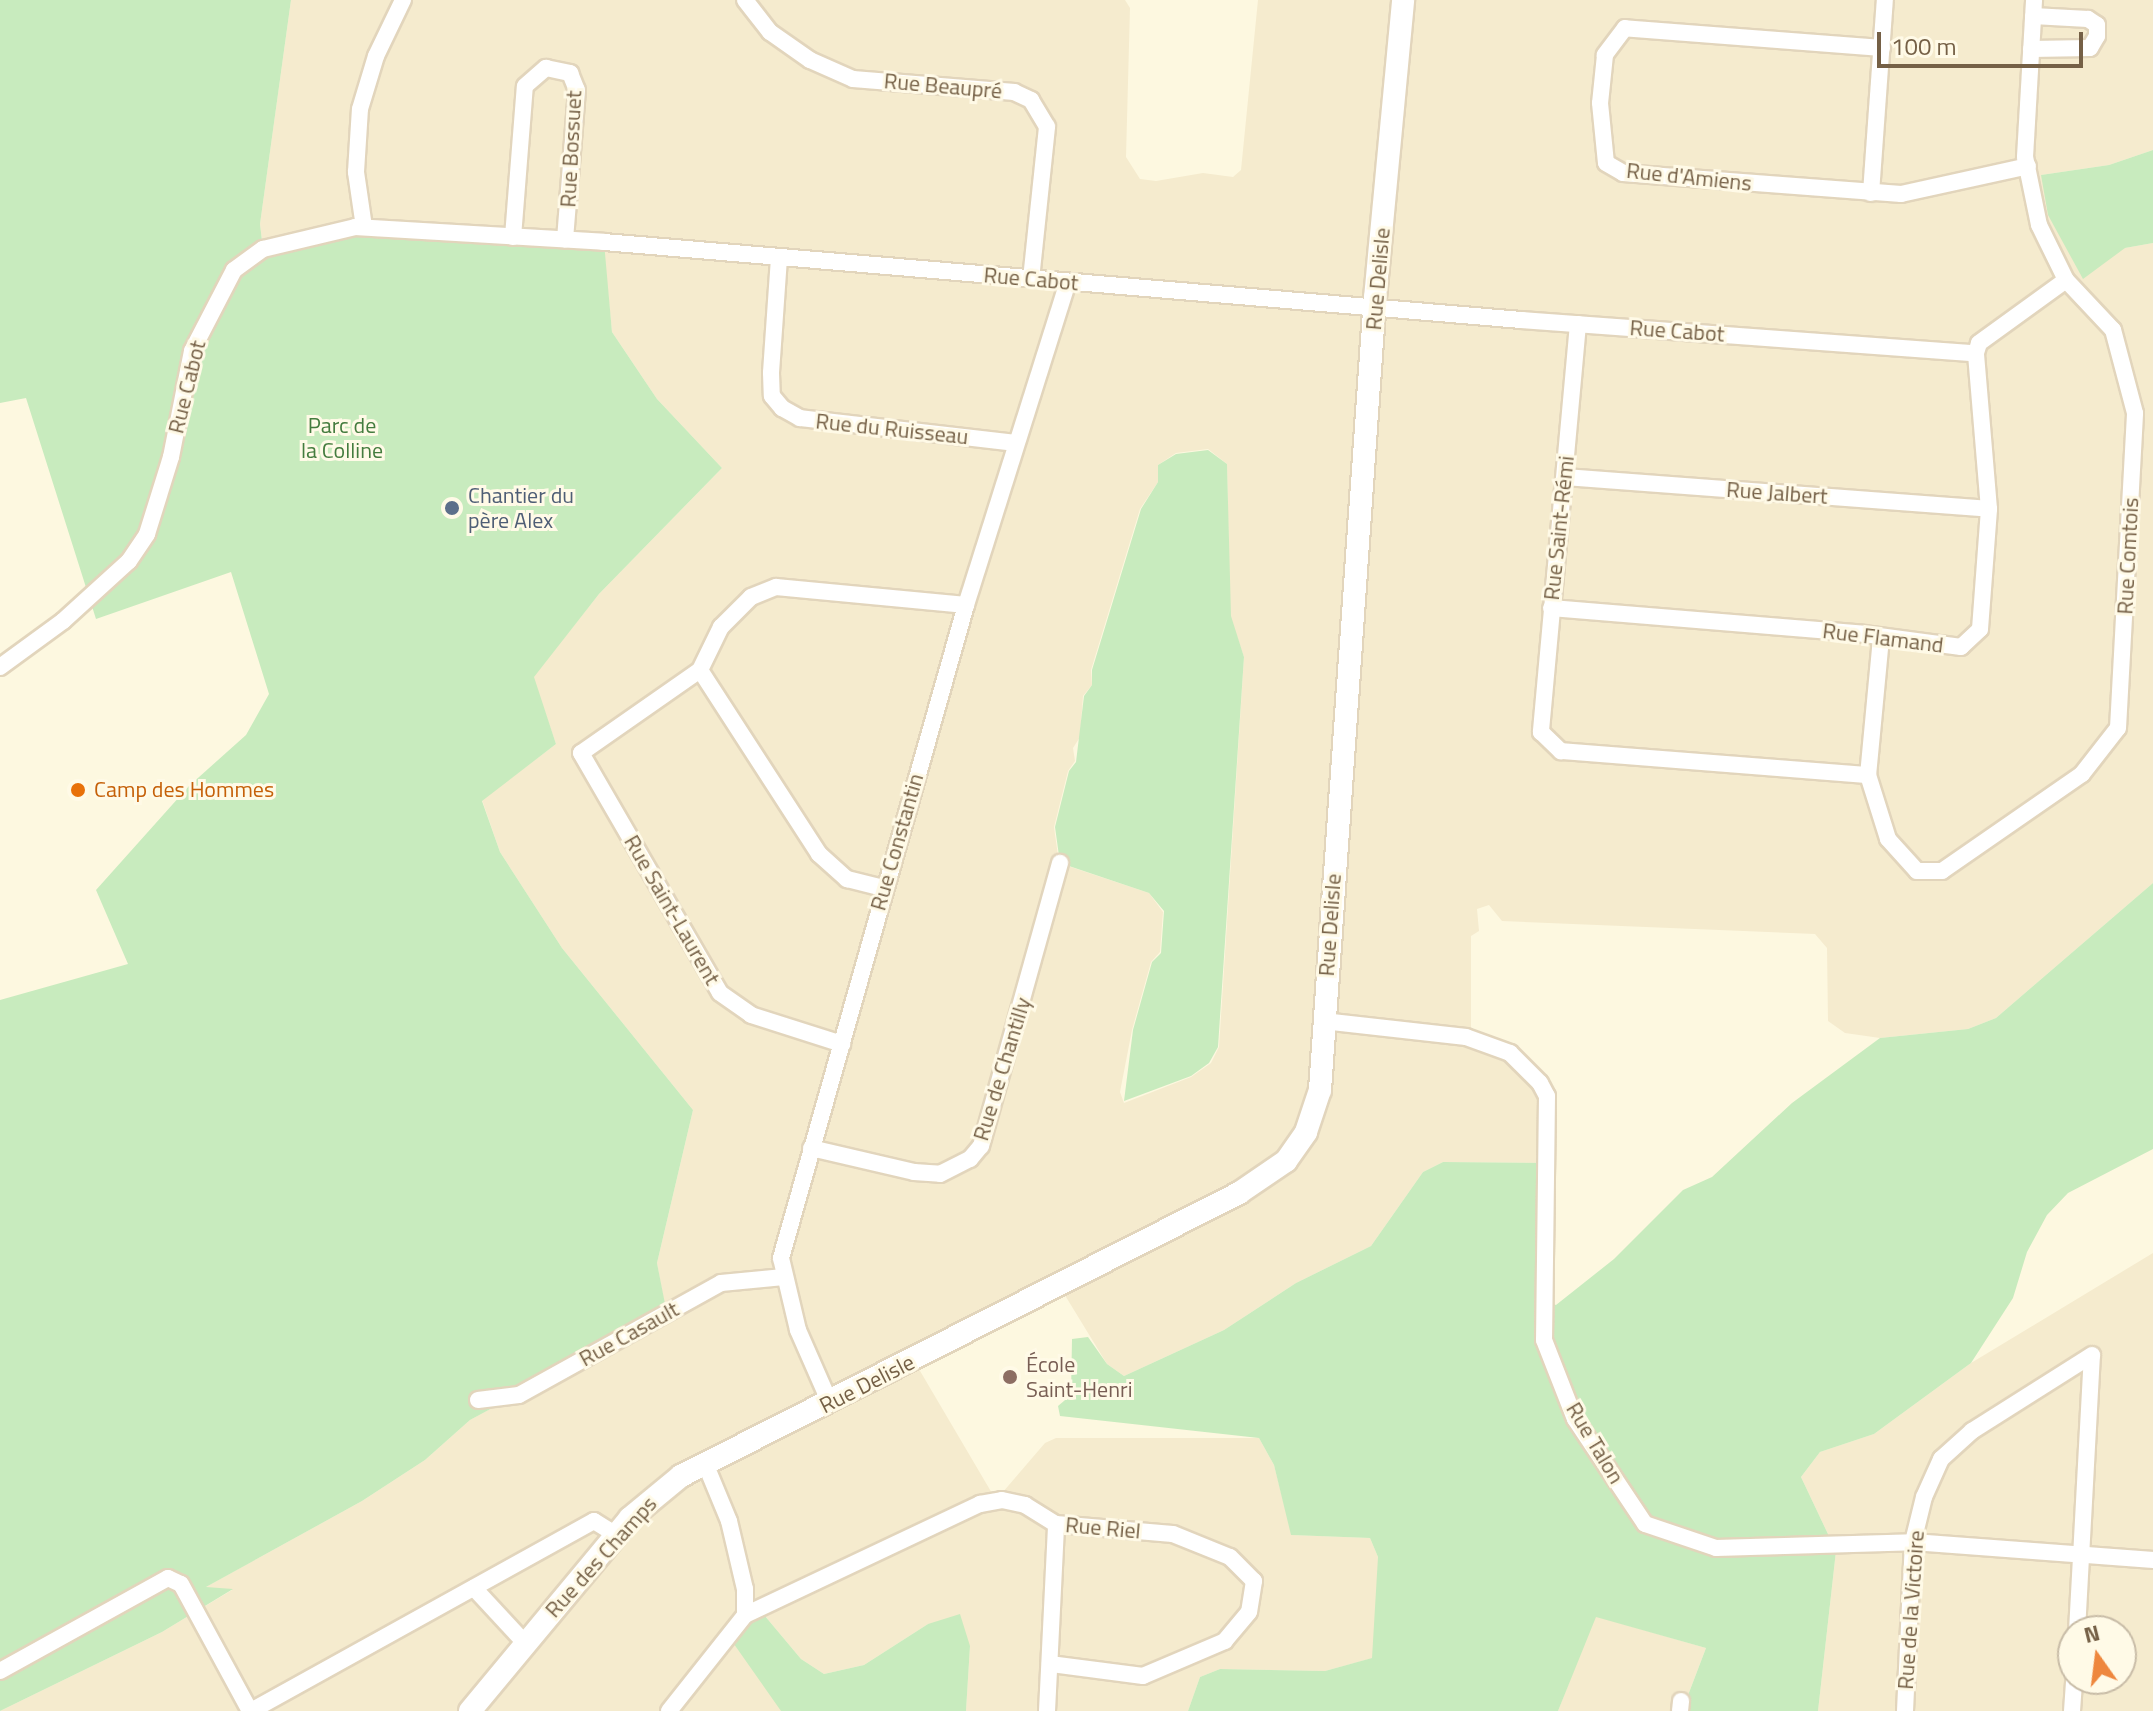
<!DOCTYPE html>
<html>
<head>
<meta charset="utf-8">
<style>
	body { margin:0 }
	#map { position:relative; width:2153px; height:1711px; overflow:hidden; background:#fdf8e0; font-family:"Titillium Web",sans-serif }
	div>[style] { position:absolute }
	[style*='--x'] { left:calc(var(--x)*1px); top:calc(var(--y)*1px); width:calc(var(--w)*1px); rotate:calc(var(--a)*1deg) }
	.residential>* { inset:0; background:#f5ebce }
	.green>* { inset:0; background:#c8ebbe }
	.roads { filter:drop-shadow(2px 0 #e2d5bc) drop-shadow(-2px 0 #e2d5bc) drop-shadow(0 2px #e2d5bc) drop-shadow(0 -2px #e2d5bc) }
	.street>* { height:16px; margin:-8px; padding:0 8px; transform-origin:8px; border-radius:8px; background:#fff }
	.secondary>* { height:22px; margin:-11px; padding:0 11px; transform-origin:11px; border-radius:11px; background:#fff }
	.dots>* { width:22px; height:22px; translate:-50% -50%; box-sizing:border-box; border:4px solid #fffae7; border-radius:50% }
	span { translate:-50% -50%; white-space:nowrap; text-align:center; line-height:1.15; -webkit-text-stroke:6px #fffae7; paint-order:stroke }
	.street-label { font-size:22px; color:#756046 }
	.park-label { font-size:22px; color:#447c3e }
	.service-label { font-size:22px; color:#4e5e75 }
	.left { translate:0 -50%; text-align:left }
	.food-label { font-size:22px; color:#c56008 }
	.education-label { font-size:22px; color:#785e54 }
	.north { position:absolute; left:2057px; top:1615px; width:80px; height:80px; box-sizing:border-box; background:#fffae7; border:2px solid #c8bca7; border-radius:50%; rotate:346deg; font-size:22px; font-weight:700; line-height:32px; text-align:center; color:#756046 }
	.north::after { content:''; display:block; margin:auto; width:28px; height:36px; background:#ee873e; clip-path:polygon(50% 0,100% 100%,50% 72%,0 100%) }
	.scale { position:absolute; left:1877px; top:32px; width:206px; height:36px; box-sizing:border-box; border:4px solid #756046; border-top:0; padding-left:10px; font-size:24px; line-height:28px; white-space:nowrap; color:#756046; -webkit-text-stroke:6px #fffae7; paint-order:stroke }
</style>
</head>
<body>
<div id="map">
	<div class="residential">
		<i style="clip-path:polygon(evenodd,291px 0,1125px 0,1130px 8px,1126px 157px,1140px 179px,1156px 181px,1203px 173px,1233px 177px,1241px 170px,1258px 0,2153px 0,2153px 150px,2109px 165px,2041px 175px,2125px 248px,2153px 243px,2153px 883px,1996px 1018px,1968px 1029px,1880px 1038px,1845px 1033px,1828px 1021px,1827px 948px,1815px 934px,1502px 921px,1489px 905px,1477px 909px,1479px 931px,1471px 936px,1471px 1039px,1540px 1084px,1548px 1163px,1443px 1162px,1423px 1172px,1371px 1246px,1296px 1283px,1224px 1330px,1124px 1376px,1107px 1364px,1055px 1279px,913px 1359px,996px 1500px,1045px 1443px,1056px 1438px,1259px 1438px,1274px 1465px,1292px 1535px,1370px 1538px,1378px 1557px,1379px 1593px,1373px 1658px,1325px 1671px,1220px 1669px,1200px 1677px,1188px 1711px,966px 1711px,970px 1646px,928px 1624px,864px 1665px,824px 1674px,801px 1659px,760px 1610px,781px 1711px,0 1711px,162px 1632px,232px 1590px,204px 1588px,362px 1501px,425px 1460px,470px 1420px,666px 1313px,657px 1263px,693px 1110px,562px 948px,500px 852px,482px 800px,556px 744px,533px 677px,599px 594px,722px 468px,657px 399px,612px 332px,603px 242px,263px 249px,260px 224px,291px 0,1208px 449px,1227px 464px,1230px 616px,1244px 657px,1219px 1047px,1211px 1063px,1191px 1077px,1124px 1103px,1120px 1092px,1132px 1030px,1151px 962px,1160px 952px,1163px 912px,1149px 893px,1059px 863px,1054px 827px,1068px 771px,1075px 761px,1073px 748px,1080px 737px,1083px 696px,1092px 685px,1091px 670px,1140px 509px,1158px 482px,1158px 465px,1176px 453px,1208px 449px)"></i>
		<i style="clip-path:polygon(evenodd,2153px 1253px,2153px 1711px,1818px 1711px,1836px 1551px,1801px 1477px,1820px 1452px,1874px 1434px,1971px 1363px,2153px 1253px,2073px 1631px,2121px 1631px,2121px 1679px,2073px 1679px,2073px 1631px)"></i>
		<i style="clip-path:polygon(1595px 1616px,1706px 1648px,1682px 1711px,1558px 1711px)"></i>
	</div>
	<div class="green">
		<i style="clip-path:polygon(0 0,291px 0,260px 224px,263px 249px,364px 227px,604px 242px,612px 332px,657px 399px,722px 468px,599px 594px,534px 677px,556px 744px,482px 801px,500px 852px,562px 948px,693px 1110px,657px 1263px,667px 1314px,470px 1420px,425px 1460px,362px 1501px,206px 1587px,233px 1589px,162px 1632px,0 1711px,0 1000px,128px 964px,96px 890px,189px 786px,246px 735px,269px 694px,231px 572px,96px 619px,26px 398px,0 403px)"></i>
		<i style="clip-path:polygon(2153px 150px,2153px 243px,2125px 248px,2083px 279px,2048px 215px,2041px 175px,2109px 165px)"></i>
		<i style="clip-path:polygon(1208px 450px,1227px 464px,1231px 616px,1244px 657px,1218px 1047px,1209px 1063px,1191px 1076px,1124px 1101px,1133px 1030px,1152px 962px,1161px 953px,1164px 911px,1149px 893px,1060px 863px,1055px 827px,1069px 771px,1076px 762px,1084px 696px,1092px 685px,1092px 670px,1141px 509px,1158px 482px,1158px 465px,1176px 454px)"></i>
		<i style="clip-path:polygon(2153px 883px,2153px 1149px,2068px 1193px,2047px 1215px,2027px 1252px,2013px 1298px,1971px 1363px,1874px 1434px,1820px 1452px,1801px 1477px,1836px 1551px,1818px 1711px,1682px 1711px,1706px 1648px,1596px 1617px,1558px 1711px,1188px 1711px,1200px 1677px,1220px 1669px,1325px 1671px,1372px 1658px,1378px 1557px,1370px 1538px,1291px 1535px,1274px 1465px,1259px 1438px,1060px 1416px,1058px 1406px,1071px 1395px,1072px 1339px,1088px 1337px,1107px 1364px,1124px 1376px,1224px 1330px,1296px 1283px,1371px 1246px,1423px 1172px,1443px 1162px,1548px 1163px,1550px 1303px,1556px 1305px,1614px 1259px,1683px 1190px,1712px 1177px,1792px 1103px,1880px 1038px,1968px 1029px,1996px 1018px)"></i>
		<i style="clip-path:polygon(760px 1610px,801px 1659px,824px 1674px,864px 1665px,928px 1624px,960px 1614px,970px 1646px,966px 1711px,781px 1711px,729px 1637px)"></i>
	</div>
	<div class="roads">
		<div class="street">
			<i style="--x:745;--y:0;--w:41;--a:52"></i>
			<i style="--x:770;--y:32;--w:49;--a:35"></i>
			<i style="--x:810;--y:60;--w:47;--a:23.8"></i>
			<i style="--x:853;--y:79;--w:162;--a:4.6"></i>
			<i style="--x:1014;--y:92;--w:19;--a:25"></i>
			<i style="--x:1031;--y:100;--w:31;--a:59"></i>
			<i style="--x:1047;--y:127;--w:152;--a:96"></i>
			<i style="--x:1882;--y:48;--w:258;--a:-175.6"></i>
			<i style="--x:1625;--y:28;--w:34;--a:127"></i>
			<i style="--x:1605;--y:55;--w:48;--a:95.9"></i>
			<i style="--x:1600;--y:103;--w:60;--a:84.3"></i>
			<i style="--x:1606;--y:163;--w:20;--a:30"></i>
			<i style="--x:1623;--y:173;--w:279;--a:4.3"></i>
			<i style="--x:1901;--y:194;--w:130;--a:-12.4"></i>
			<i style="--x:2031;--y:49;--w:59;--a:-1"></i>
			<i style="--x:2090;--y:48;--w:14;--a:-60"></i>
			<i style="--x:2097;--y:36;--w:11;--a:-90"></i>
			<i style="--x:2097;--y:25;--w:11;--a:-146"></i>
			<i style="--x:2088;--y:19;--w:55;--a:-176.9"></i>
			<i style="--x:1871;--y:193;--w:194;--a:-85.9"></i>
			<i style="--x:364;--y:227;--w:56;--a:-98.3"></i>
			<i style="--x:356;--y:172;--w:63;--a:-86.4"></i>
			<i style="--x:360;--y:109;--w:55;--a:-73.2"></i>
			<i style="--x:376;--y:56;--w:62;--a:-64.3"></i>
			<i style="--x:513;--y:237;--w:151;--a:-85.5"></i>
			<i style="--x:525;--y:86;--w:28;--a:-41"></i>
			<i style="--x:546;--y:68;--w:25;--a:12"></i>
			<i style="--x:570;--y:73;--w:18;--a:68"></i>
			<i style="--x:577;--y:90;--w:150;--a:94.6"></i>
			<i style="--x:779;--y:258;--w:115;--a:94"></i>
			<i style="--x:771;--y:373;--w:23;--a:88"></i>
			<i style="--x:772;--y:396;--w:16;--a:50"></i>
			<i style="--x:782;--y:408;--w:21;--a:29"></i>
			<i style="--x:800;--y:418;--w:216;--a:6.6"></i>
			<i style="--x:1578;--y:324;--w:410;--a:95.2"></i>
			<i style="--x:1541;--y:732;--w:28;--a:44"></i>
			<i style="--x:1561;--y:751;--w:308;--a:4.5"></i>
			<i style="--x:1976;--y:353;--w:10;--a:-73"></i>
			<i style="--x:1979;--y:343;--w:107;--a:-35.9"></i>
			<i style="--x:1566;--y:477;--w:424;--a:4.3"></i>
			<i style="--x:1551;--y:608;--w:314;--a:4.7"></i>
			<i style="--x:1864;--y:634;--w:98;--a:7.6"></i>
			<i style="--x:1961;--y:647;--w:26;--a:-43"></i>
			<i style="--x:1980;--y:629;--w:120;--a:-85.7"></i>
			<i style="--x:1989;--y:509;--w:157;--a:-94.8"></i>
			<i style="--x:1881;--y:638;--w:138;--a:95.4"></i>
			<i style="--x:1868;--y:775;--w:67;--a:72.6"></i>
			<i style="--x:1888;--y:839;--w:43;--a:47.8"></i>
			<i style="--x:1917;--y:871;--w:25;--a:0"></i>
			<i style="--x:1942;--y:871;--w:170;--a:-34.7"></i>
			<i style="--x:2082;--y:774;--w:58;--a:-52"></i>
			<i style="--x:2118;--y:728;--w:315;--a:-86.9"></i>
			<i style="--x:2135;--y:413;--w:86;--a:-104.8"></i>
			<i style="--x:2113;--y:330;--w:69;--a:-133.2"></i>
			<i style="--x:2066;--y:280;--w:61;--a:-116.1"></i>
			<i style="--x:2039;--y:225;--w:69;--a:-101.6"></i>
			<i style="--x:2025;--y:157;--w:157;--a:-86.7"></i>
			<i style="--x:0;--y:667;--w:78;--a:-36.1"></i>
			<i style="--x:63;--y:621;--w:89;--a:-42.3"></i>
			<i style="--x:129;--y:561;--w:32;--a:-56"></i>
			<i style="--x:147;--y:534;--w:81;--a:-72.7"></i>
			<i style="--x:171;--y:457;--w:108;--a:-78.8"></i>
			<i style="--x:192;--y:351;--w:91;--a:-62.6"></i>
			<i style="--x:234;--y:270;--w:36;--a:-36"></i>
			<i style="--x:263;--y:249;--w:95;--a:-13.4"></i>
			<i style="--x:355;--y:227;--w:249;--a:3.4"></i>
			<i style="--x:604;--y:242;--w:921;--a:4.86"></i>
			<i style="--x:1522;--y:320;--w:455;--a:4.2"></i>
			<i style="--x:700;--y:670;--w:145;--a:145.1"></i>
			<i style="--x:581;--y:753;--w:277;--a:59.9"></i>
			<i style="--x:720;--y:993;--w:38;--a:35"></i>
			<i style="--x:751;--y:1015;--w:96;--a:17.7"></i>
			<i style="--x:700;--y:670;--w:48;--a:-64"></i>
			<i style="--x:721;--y:627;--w:42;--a:-45"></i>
			<i style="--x:751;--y:597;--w:27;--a:-22"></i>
			<i style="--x:776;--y:587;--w:191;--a:5.4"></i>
			<i style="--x:700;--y:670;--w:219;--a:57.1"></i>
			<i style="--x:819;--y:854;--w:38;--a:42"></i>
			<i style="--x:847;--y:879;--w:38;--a:14"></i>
			<i style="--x:1323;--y:1021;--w:144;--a:6.4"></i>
			<i style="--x:1466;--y:1037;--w:47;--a:20"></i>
			<i style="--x:1510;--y:1053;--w:42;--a:45"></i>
			<i style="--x:1540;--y:1083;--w:15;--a:62"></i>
			<i style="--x:1547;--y:1096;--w:244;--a:90.7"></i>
			<i style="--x:1544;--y:1340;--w:85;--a:68.6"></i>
			<i style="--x:1575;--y:1419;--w:126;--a:56.3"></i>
			<i style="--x:1645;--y:1524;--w:75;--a:18.7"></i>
			<i style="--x:1716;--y:1548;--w:197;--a:-1.7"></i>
			<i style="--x:1913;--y:1542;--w:241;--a:4.3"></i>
			<i style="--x:811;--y:1148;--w:106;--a:13.1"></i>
			<i style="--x:914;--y:1172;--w:26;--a:4"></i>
			<i style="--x:940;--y:1174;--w:34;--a:-27"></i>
			<i style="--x:970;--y:1159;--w:17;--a:-50"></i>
			<i style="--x:981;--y:1146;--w:294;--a:-74.4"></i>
			<i style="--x:478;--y:1400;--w:41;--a:-7"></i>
			<i style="--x:519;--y:1395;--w:231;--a:-29"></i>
			<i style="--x:721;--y:1283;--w:63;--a:-5.4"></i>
			<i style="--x:830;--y:1403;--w:80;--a:-113.7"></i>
			<i style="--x:798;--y:1330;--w:74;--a:-103.3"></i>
			<i style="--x:781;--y:1258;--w:679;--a:-74.18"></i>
			<i style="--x:966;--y:605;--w:339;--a:-72.5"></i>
			<i style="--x:705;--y:1463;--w:63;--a:67.5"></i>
			<i style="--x:729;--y:1521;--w:70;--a:76.8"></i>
			<i style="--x:745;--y:1589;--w:26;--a:90"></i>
			<i style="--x:474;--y:1588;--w:75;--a:47.2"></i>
			<i style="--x:2077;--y:1631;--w:276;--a:-86.9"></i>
			<i style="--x:0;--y:1671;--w:192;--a:-29"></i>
			<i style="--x:168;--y:1578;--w:14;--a:25"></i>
			<i style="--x:181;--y:1584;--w:145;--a:61.5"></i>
			<i style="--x:251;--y:1711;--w:392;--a:-29"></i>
			<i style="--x:594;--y:1521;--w:26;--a:32"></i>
			<i style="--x:669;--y:1711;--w:122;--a:-51.6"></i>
			<i style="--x:745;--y:1615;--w:260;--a:-25.3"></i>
			<i style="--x:980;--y:1504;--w:22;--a:-10"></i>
			<i style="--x:1002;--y:1500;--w:24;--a:12"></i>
			<i style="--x:1025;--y:1505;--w:36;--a:32"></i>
			<i style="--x:1056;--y:1524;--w:117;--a:4.9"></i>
			<i style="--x:1173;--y:1534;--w:61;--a:22"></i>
			<i style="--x:1230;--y:1557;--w:34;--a:45"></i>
			<i style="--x:1254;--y:1581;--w:31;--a:99"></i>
			<i style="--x:1249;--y:1612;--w:38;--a:130"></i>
			<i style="--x:1225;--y:1641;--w:89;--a:156.9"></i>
			<i style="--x:1143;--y:1676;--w:94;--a:-172.6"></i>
			<i style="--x:1047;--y:1711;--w:187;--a:-87.2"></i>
			<i style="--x:1680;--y:1711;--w:10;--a:-84"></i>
			<i style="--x:1905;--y:1711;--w:169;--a:-87.3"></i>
			<i style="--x:1913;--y:1542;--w:46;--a:-76.3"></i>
			<i style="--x:1924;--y:1497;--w:42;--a:-65.9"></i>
			<i style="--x:1941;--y:1459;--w:42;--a:-42.1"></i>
			<i style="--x:1972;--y:1431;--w:142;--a:-32.3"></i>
			<i style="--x:2072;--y:1711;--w:32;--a:-86"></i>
		</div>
		<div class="secondary">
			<i style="--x:470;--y:1711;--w:251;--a:-50.3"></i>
			<i style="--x:630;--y:1518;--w:66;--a:-39.5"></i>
			<i style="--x:681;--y:1476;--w:626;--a:-26.89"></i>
			<i style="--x:1239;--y:1193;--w:57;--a:-34.2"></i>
			<i style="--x:1286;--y:1161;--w:35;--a:-55"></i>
			<i style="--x:1306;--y:1132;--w:44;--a:-71.6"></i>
			<i style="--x:1320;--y:1090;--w:794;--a:-86.03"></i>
			<i style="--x:1375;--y:298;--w:299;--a:-84.6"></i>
		</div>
	</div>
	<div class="dots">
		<i style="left:452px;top:508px;background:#5c6f8a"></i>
		<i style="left:78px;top:790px;background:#e8710a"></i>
		<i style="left:1010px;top:1377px;background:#8d6e63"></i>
	</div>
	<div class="street-label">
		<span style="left:943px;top:86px;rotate:5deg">Rue Beaupré</span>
		<span style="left:571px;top:149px;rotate:-87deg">Rue Bossuet</span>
		<span style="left:1689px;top:177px;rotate:6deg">Rue d'Amiens</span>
		<span style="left:1031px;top:279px;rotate:5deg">Rue Cabot</span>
		<span style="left:1378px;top:279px;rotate:-85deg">Rue Delisle</span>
		<span style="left:1677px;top:331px;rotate:4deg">Rue Cabot</span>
		<span style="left:187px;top:387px;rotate:-76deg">Rue Cabot</span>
		<span style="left:892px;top:429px;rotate:6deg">Rue du Ruisseau</span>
		<span style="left:1777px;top:493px;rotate:4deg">Rue Jalbert</span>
		<span style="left:1559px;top:528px;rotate:-84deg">Rue Saint-Rémi</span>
		<span style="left:2128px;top:556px;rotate:-87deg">Rue Comtois</span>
		<span style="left:1883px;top:638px;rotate:7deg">Rue Flamand</span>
		<span style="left:897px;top:842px;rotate:-74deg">Rue Constantin</span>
		<span style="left:672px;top:910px;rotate:60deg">Rue Saint-Laurent</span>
		<span style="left:1330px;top:925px;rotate:-86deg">Rue Delisle</span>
		<span style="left:1002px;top:1069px;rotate:-73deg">Rue de Chantilly</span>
		<span style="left:629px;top:1334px;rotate:-29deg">Rue Casault</span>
		<span style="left:867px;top:1384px;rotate:-27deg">Rue Delisle</span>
		<span style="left:1595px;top:1443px;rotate:59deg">Rue Talon</span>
		<span style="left:1103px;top:1528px;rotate:5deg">Rue Riel</span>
		<span style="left:601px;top:1557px;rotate:-48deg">Rue des Champs</span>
		<span style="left:1911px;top:1610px;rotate:-86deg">Rue de la Victoire</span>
	</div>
	<div class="park-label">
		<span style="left:342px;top:438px">Parc de<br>la Colline</span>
	</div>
	<div class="service-label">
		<span class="left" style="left:468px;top:508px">Chantier du<br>père Alex</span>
	</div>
	<div class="food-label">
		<span class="left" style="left:94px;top:790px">Camp des Hommes</span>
	</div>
	<div class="education-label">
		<span class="left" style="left:1026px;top:1377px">École<br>Saint-Henri</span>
	</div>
	<div class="north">N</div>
	<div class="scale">100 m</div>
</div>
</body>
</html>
